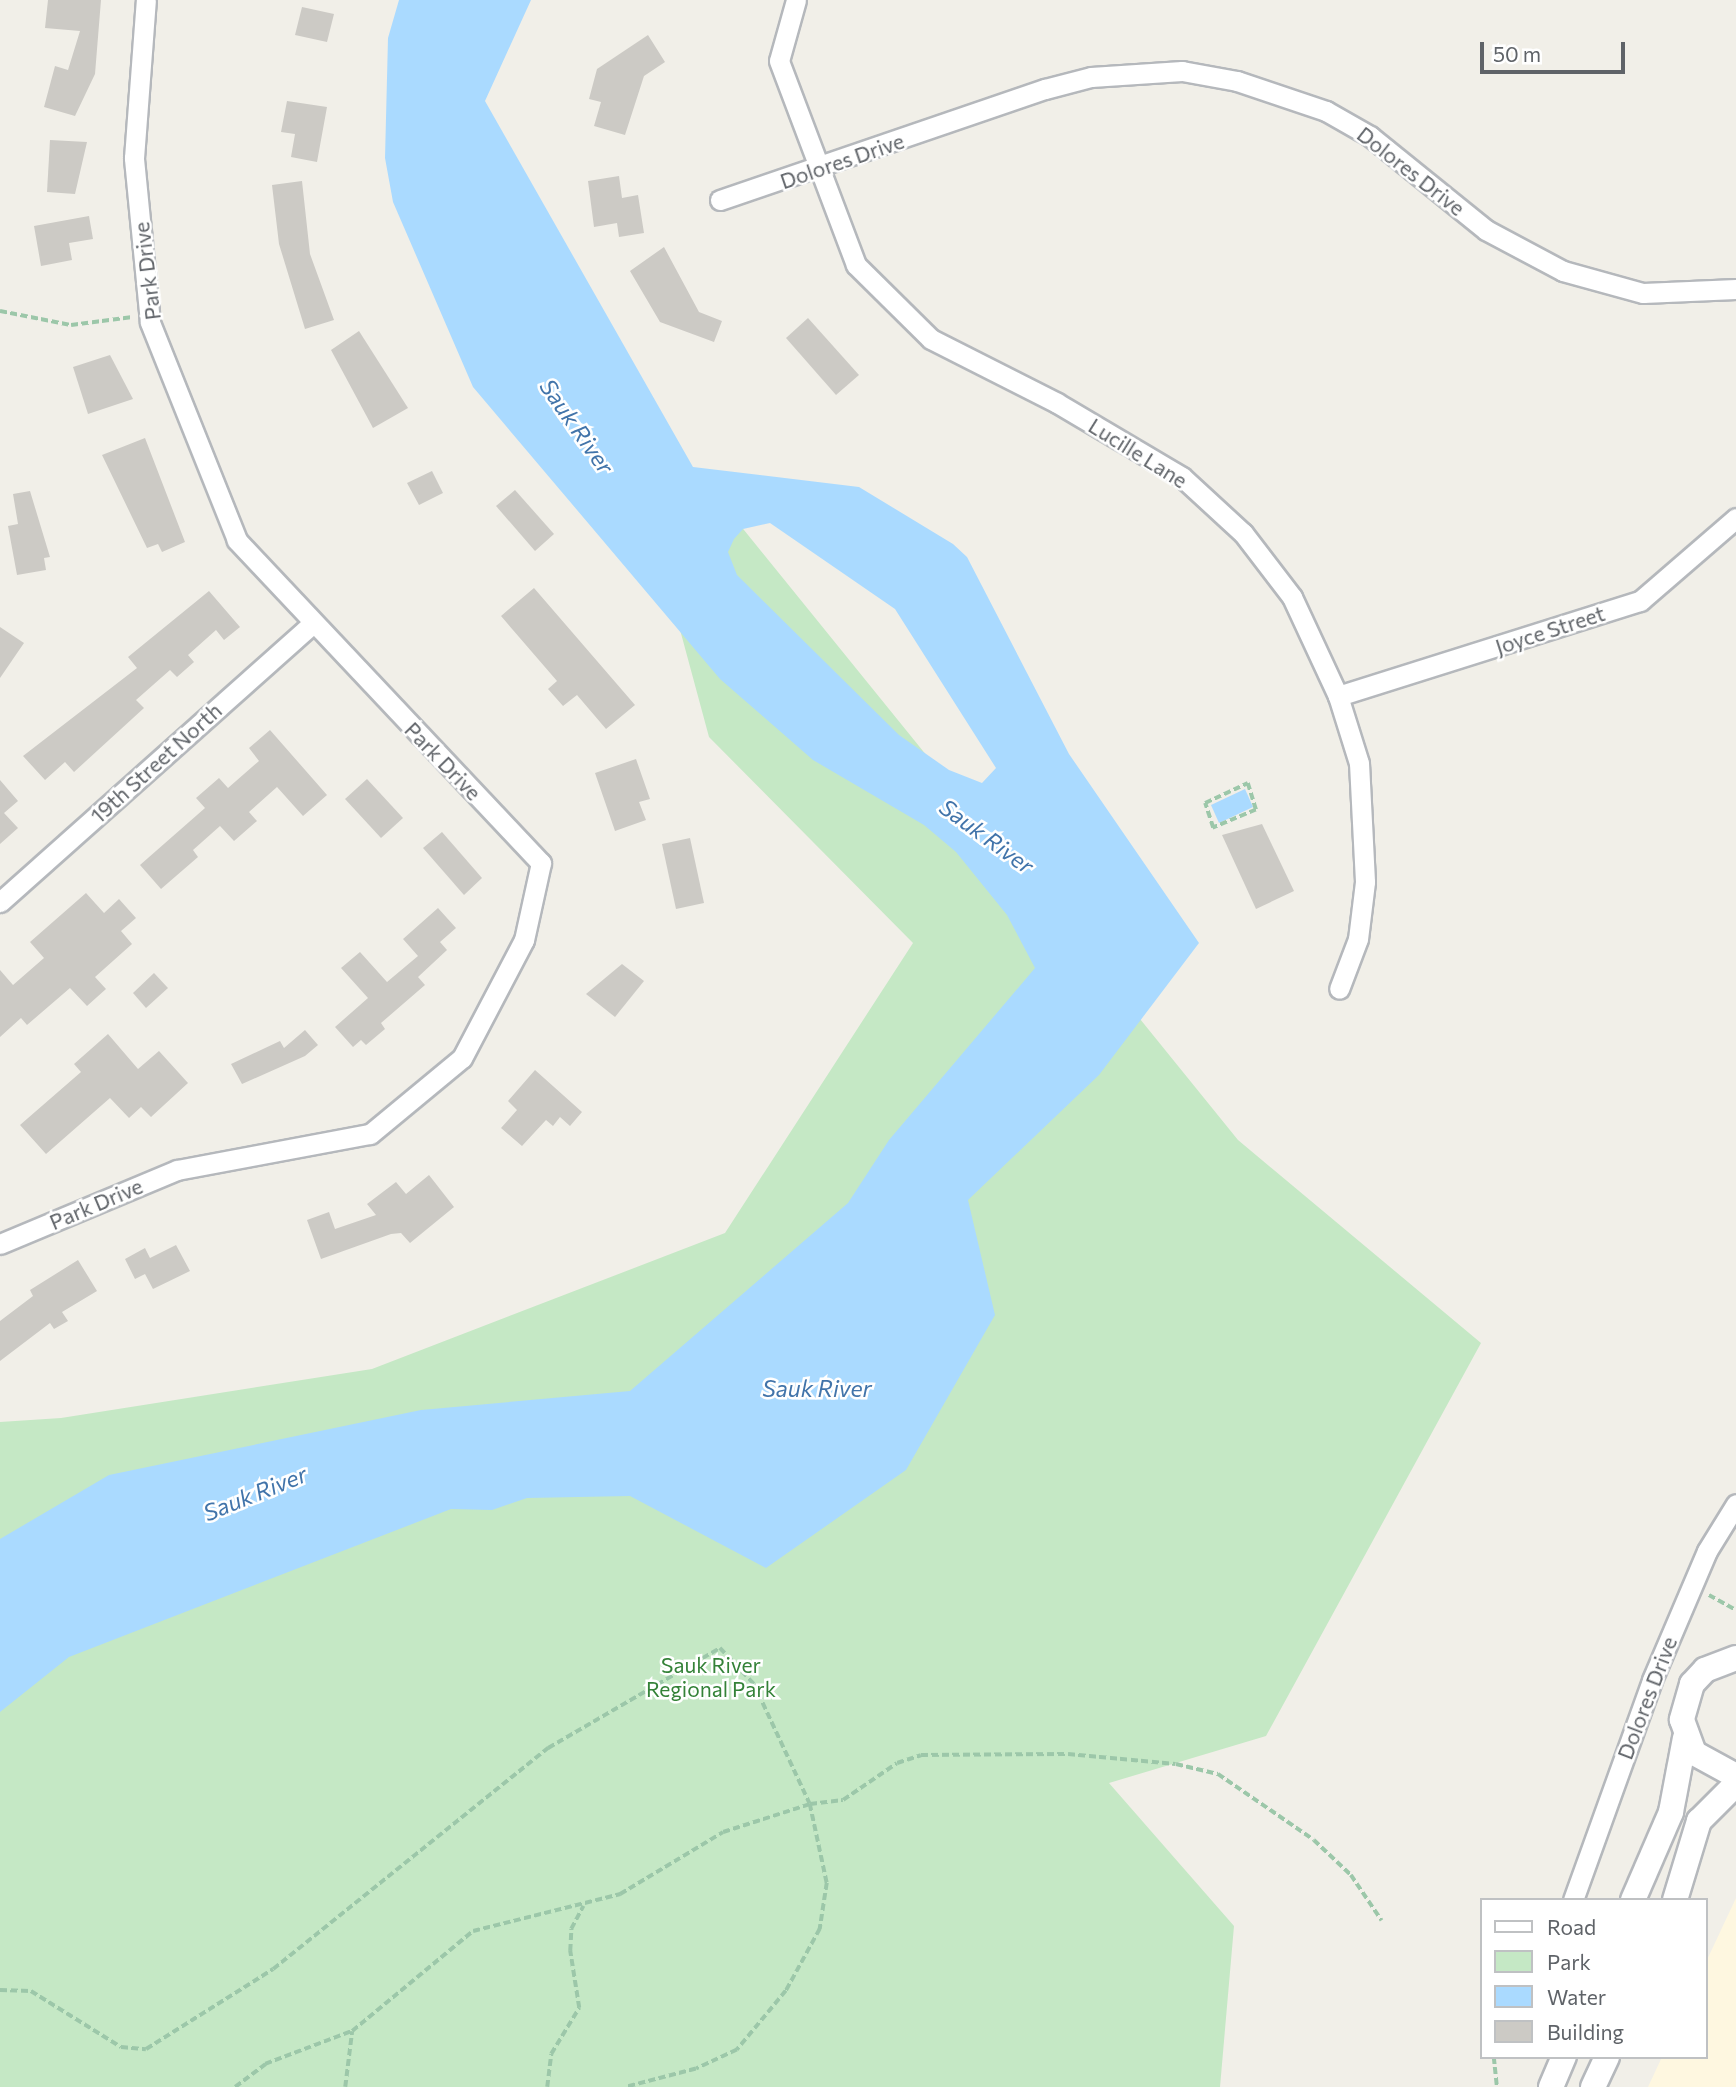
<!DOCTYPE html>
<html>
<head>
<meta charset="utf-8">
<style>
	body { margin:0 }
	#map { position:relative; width:1736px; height:2087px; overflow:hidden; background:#f1efe8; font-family:Commissioner,sans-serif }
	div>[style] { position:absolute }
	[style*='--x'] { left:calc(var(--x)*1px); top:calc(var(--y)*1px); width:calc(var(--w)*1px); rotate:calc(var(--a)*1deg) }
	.commercial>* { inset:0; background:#fef7e0 }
	.green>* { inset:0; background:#c5e8c5 }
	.water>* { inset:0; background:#aadaff }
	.building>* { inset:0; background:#cccac5 }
	.path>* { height:3.5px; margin-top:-1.75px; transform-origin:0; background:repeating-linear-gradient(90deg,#9cc7a9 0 7px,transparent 0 10.5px) }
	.roads { filter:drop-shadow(2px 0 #b5b8bc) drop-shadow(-2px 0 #b5b8bc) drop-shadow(0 2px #b5b8bc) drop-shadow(0 -2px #b5b8bc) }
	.minor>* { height:19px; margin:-9.5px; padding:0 9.5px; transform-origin:9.5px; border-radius:9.5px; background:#fff }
	.tertiary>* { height:24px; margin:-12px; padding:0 12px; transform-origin:12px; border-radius:12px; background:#fff }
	span { translate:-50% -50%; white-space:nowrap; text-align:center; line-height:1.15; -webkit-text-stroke:5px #fff; paint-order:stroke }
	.street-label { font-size:21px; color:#5f6368 }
	.park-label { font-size:21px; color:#348238 }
	.water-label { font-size:23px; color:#4174aa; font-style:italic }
	.legend { position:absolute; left:1480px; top:1898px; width:228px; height:161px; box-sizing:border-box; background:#fff; border:2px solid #bfc1c3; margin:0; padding:9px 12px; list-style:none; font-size:21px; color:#5f6368 }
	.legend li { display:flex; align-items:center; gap:14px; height:35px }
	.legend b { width:35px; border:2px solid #bfc1c3 }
	.scale { position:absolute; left:1480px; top:42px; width:145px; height:32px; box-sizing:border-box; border:4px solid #5f6368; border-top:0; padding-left:9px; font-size:21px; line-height:24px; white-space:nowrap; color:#5f6368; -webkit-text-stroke:5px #fff; paint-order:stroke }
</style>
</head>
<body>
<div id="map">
	<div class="commercial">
		<i style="clip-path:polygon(1736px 1898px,1736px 2087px,1648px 2087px,1662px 2057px,1706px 2057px,1706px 1962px)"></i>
	</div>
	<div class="green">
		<i style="clip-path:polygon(693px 467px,1238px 1140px,1481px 1343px,1266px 1736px,1109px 1783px,1234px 1926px,1220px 2087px,0 2087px,0 1422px,61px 1418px,372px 1369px,725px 1233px,913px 943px,709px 737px,679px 626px)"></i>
	</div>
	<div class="water">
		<i style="clip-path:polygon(evenodd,399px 0,531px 0,485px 101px,693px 467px,859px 487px,953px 544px,967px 557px,1069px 754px,1199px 943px,1099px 1075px,968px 1200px,995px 1315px,906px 1470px,766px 1568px,630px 1496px,527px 1498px,492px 1510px,451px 1509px,69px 1657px,0 1712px,0 1539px,109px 1475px,421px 1410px,630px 1391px,848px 1203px,889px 1140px,1035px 968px,1007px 915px,956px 852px,924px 825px,813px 760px,720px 679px,473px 387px,393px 202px,385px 158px,388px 38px,399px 0,770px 523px,895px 609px,996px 768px,982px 783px,949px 770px,899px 735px,737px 575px,728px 552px,734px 539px,743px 529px,770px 523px)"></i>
		<i style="clip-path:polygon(1245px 789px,1253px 807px,1219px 823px,1211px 805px)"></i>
	</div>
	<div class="building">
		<i style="clip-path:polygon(48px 0,101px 0,95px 74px,75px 116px,44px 107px,55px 66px,68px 70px,80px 31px,45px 28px)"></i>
		<i style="clip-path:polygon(302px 7px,334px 14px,327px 42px,295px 35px)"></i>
		<i style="clip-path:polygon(648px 35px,665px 62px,644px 76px,625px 135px,594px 126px,601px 102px,589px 99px,597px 69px)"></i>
		<i style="clip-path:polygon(287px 101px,327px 107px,317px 162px,291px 157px,295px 134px,281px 132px)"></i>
		<i style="clip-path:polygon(50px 140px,87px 142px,75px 194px,47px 192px)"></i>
		<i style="clip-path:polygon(619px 176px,622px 198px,638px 195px,644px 233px,619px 237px,617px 223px,594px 227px,588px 181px)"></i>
		<i style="clip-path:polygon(302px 181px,310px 254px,334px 320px,305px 329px,279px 244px,272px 185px)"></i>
		<i style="clip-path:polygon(89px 216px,93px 239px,69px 243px,72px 260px,41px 266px,34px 226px)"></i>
		<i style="clip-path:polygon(664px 247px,699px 312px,722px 321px,714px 342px,660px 322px,630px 271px)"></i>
		<i style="clip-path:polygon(808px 318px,859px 375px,836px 395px,786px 338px)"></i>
		<i style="clip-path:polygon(359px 331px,408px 408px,373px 428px,331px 350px)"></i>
		<i style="clip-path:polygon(110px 355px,133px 399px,88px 414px,73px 367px)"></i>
		<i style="clip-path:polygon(145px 438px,185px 542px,162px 552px,158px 544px,147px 548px,102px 455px)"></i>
		<i style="clip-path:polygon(432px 471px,443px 493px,419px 505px,407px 483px)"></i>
		<i style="clip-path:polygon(515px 490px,554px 534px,535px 551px,496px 506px)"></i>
		<i style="clip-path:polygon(30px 491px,50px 557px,44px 558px,46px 570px,17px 575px,8px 526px,18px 524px,13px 494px)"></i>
		<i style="clip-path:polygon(534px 588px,635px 705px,606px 729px,577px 695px,563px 706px,548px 689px,557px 681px,501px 616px)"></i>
		<i style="clip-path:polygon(209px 591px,240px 627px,224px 640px,216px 630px,188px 655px,194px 662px,177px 677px,170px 670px,136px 700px,144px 708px,74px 772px,65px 762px,45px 780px,23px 756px,137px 668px,128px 657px)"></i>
		<i style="clip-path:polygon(0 627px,24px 643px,0 678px)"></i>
		<i style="clip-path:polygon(270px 730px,327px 795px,303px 816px,277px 787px,249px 812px,257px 821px,234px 841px,220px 826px,193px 850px,198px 857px,161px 889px,140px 865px,205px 808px,196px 798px,219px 778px,228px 788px,259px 761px,249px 748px)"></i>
		<i style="clip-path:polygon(636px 759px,650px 799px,639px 802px,646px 820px,615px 831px,595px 773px)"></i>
		<i style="clip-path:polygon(367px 779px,403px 818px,381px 838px,345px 799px)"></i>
		<i style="clip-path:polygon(0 780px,18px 801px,4px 813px,18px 828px,0 844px)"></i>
		<i style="clip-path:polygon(1262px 824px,1294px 891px,1256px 909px,1222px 835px)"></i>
		<i style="clip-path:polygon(442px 832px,482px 878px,464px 895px,423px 848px)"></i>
		<i style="clip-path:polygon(690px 838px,704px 903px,676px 909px,662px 844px)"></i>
		<i style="clip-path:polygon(86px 893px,104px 913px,119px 899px,136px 918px,121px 931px,132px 944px,95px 977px,106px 989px,87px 1006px,70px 988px,27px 1025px,21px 1018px,0 1037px,0 970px,13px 985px,44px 958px,30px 942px)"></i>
		<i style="clip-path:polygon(438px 908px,456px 928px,440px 942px,447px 950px,418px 977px,425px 985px,381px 1023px,385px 1029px,366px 1045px,361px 1040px,353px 1047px,335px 1027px,368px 998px,341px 968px,360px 952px,387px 982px,418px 956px,403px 939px)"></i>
		<i style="clip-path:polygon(622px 964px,644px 981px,615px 1017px,586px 994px)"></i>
		<i style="clip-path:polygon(154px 973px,168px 988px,146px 1008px,133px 993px)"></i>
		<i style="clip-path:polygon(305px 1030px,318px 1045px,305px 1056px,242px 1084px,231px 1064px,280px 1041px,284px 1048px)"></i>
		<i style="clip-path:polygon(108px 1034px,138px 1069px,159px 1051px,188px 1083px,151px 1117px,141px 1107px,129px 1118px,110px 1098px,46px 1154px,20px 1125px,81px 1072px,74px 1064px)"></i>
		<i style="clip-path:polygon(535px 1070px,582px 1112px,570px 1126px,560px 1117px,553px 1126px,546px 1120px,522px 1146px,501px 1128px,517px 1110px,508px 1101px)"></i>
		<i style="clip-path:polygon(429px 1175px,454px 1207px,410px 1243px,401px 1233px,391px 1234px,321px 1259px,307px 1220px,329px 1212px,335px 1229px,376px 1215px,367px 1204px,396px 1182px,406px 1194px)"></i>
		<i style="clip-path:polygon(176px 1245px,190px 1271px,153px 1289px,145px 1274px,135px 1279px,125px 1259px,145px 1248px,150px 1258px)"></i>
		<i style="clip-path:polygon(78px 1260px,97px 1291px,62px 1312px,68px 1321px,54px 1329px,50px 1323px,0 1361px,0 1321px,33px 1296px,30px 1290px)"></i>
	</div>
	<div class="path">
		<i style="--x:0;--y:311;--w:72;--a:11.2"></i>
		<i style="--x:71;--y:325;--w:62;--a:-7.5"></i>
		<i style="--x:1248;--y:783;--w:28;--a:73"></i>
		<i style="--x:1256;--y:810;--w:47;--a:157.3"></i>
		<i style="--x:1213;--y:828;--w:26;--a:-108"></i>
		<i style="--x:1205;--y:803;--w:47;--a:-24.9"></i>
		<i style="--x:1709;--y:1595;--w:31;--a:29"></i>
		<i style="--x:0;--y:1990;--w:31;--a:2"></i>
		<i style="--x:31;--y:1991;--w:106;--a:31.9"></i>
		<i style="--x:121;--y:2047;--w:25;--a:5"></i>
		<i style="--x:146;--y:2049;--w:150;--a:-32.2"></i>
		<i style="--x:273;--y:1969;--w:353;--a:-38.8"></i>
		<i style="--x:548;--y:1748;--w:199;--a:-30.2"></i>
		<i style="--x:720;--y:1648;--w:50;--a:46.6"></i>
		<i style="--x:754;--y:1684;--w:132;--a:65"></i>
		<i style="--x:810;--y:1804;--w:33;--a:-7"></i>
		<i style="--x:843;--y:1800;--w:65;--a:-34.4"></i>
		<i style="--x:897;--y:1763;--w:25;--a:-18"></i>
		<i style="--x:921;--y:1755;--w:147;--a:-0.4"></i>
		<i style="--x:1068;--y:1754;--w:108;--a:5.3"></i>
		<i style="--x:1176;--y:1764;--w:43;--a:13.4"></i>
		<i style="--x:1218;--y:1774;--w:116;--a:34.5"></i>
		<i style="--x:1314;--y:1840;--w:51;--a:43.4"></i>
		<i style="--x:1351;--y:1875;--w:55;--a:56"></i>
		<i style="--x:1494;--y:2057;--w:30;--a:84"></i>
		<i style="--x:235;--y:2087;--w:38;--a:-37"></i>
		<i style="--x:265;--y:2064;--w:93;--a:-20.8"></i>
		<i style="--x:352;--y:2031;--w:157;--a:-39.6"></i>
		<i style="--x:473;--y:1931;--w:152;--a:-14.1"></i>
		<i style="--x:620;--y:1894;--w:120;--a:-31"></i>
		<i style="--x:723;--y:1832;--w:91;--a:-17.8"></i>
		<i style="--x:810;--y:1804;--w:81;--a:77.9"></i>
		<i style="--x:827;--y:1883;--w:47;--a:98.7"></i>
		<i style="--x:820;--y:1929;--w:71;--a:118.7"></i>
		<i style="--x:786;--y:1991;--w:77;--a:129.7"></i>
		<i style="--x:737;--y:2050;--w:45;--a:155.1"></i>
		<i style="--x:696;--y:2069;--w:71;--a:165.4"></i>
		<i style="--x:345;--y:2087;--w:56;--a:-82.9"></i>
		<i style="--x:547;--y:2087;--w:33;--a:-83"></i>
		<i style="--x:551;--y:2054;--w:54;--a:-58.7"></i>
		<i style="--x:579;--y:2008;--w:58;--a:-99"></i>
		<i style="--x:570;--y:1951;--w:22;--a:-87"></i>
		<i style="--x:571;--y:1929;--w:26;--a:-62"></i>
	</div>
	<div class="roads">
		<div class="minor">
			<i style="--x:796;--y:0;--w:63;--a:105.6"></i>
			<i style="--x:779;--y:61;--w:218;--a:69.3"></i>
			<i style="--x:856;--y:265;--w:105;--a:44.6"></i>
			<i style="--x:931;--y:339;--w:141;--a:26.9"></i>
			<i style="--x:1057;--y:403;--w:145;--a:30.6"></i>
			<i style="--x:1182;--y:477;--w:83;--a:42.6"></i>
			<i style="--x:1243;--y:533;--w:81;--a:52.6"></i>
			<i style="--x:1292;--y:597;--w:109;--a:65.1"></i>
			<i style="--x:1338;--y:696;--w:70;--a:72.6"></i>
			<i style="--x:1359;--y:763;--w:119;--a:87.1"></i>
			<i style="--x:1365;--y:882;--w:57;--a:97"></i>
			<i style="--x:1358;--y:939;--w:53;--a:110.8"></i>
			<i style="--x:720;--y:200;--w:343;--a:-18.9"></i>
			<i style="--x:1045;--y:89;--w:48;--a:-14.6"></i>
			<i style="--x:1091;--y:77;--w:91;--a:-3.8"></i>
			<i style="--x:1182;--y:71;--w:56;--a:10.3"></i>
			<i style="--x:1237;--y:81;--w:94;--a:18.6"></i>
			<i style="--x:1326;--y:111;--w:51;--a:29.6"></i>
			<i style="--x:1370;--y:136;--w:149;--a:39"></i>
			<i style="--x:1486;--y:230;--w:87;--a:28"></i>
			<i style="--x:1563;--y:271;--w:83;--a:15.4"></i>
			<i style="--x:1643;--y:293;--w:93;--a:-2.5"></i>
			<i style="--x:1338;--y:696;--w:317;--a:-17.5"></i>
			<i style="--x:1640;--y:601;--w:127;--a:-40.8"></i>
			<i style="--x:0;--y:902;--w:418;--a:-41.7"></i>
			<i style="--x:0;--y:1244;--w:192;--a:-22.7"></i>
			<i style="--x:177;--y:1170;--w:196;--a:-10.6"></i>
			<i style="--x:370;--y:1134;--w:119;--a:-39.6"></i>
			<i style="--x:462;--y:1058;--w:133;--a:-62.3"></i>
			<i style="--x:524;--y:940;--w:79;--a:-77.6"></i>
			<i style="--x:541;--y:863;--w:444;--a:-133.3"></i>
			<i style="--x:237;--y:540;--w:235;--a:-111.8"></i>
			<i style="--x:150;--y:322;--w:165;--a:-95.6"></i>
			<i style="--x:134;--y:158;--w:158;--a:-85.7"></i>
			<i style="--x:1573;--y:1900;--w:234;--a:-70.2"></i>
			<i style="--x:1652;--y:1680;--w:140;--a:-66.9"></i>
			<i style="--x:1707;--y:1551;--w:55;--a:-58.3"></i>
		</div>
		<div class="tertiary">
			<i style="--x:1736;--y:1658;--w:33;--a:159"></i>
			<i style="--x:1705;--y:1670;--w:19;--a:133"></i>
			<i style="--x:1692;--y:1684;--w:37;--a:106"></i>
			<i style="--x:1682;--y:1720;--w:35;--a:70"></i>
			<i style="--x:1694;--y:1753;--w:48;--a:28.7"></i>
			<i style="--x:1633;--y:1900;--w:96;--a:-66.6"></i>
			<i style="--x:1671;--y:1812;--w:75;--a:-79.3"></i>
			<i style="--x:1675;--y:1900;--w:83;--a:-73.1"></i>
			<i style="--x:1699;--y:1821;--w:52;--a:-45"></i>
			<i style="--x:1551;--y:2087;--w:33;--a:-67"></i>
			<i style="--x:1593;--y:2087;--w:33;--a:-65"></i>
		</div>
	</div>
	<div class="street-label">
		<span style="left:842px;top:161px;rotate:-19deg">Dolores Drive</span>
		<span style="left:1411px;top:171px;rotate:38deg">Dolores Drive</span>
		<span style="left:147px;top:271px;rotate:-97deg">Park Drive</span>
		<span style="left:1138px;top:453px;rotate:32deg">Lucille Lane</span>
		<span style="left:1550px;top:630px;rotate:-18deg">Joyce Street</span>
		<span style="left:443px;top:761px;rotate:46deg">Park Drive</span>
		<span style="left:156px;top:763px;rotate:-42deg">19th Street North</span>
		<span style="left:96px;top:1204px;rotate:-23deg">Park Drive</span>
		<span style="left:1647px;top:1698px;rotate:-69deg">Dolores Drive</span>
	</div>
	<div class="park-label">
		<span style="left:711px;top:1677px">Sauk River<br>Regional Park</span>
	</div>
	<div class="water-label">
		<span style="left:577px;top:426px;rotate:55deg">Sauk River</span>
		<span style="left:987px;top:836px;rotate:36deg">Sauk River</span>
		<span style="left:817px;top:1388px">Sauk River</span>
		<span style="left:255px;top:1493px;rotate:-22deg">Sauk River</span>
	</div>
	<ul class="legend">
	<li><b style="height:9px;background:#fff"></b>Road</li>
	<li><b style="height:19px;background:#c5e8c5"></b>Park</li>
	<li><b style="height:19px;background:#aadaff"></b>Water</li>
	<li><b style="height:19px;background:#cccac5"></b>Building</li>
	</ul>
	<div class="scale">50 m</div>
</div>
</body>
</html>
